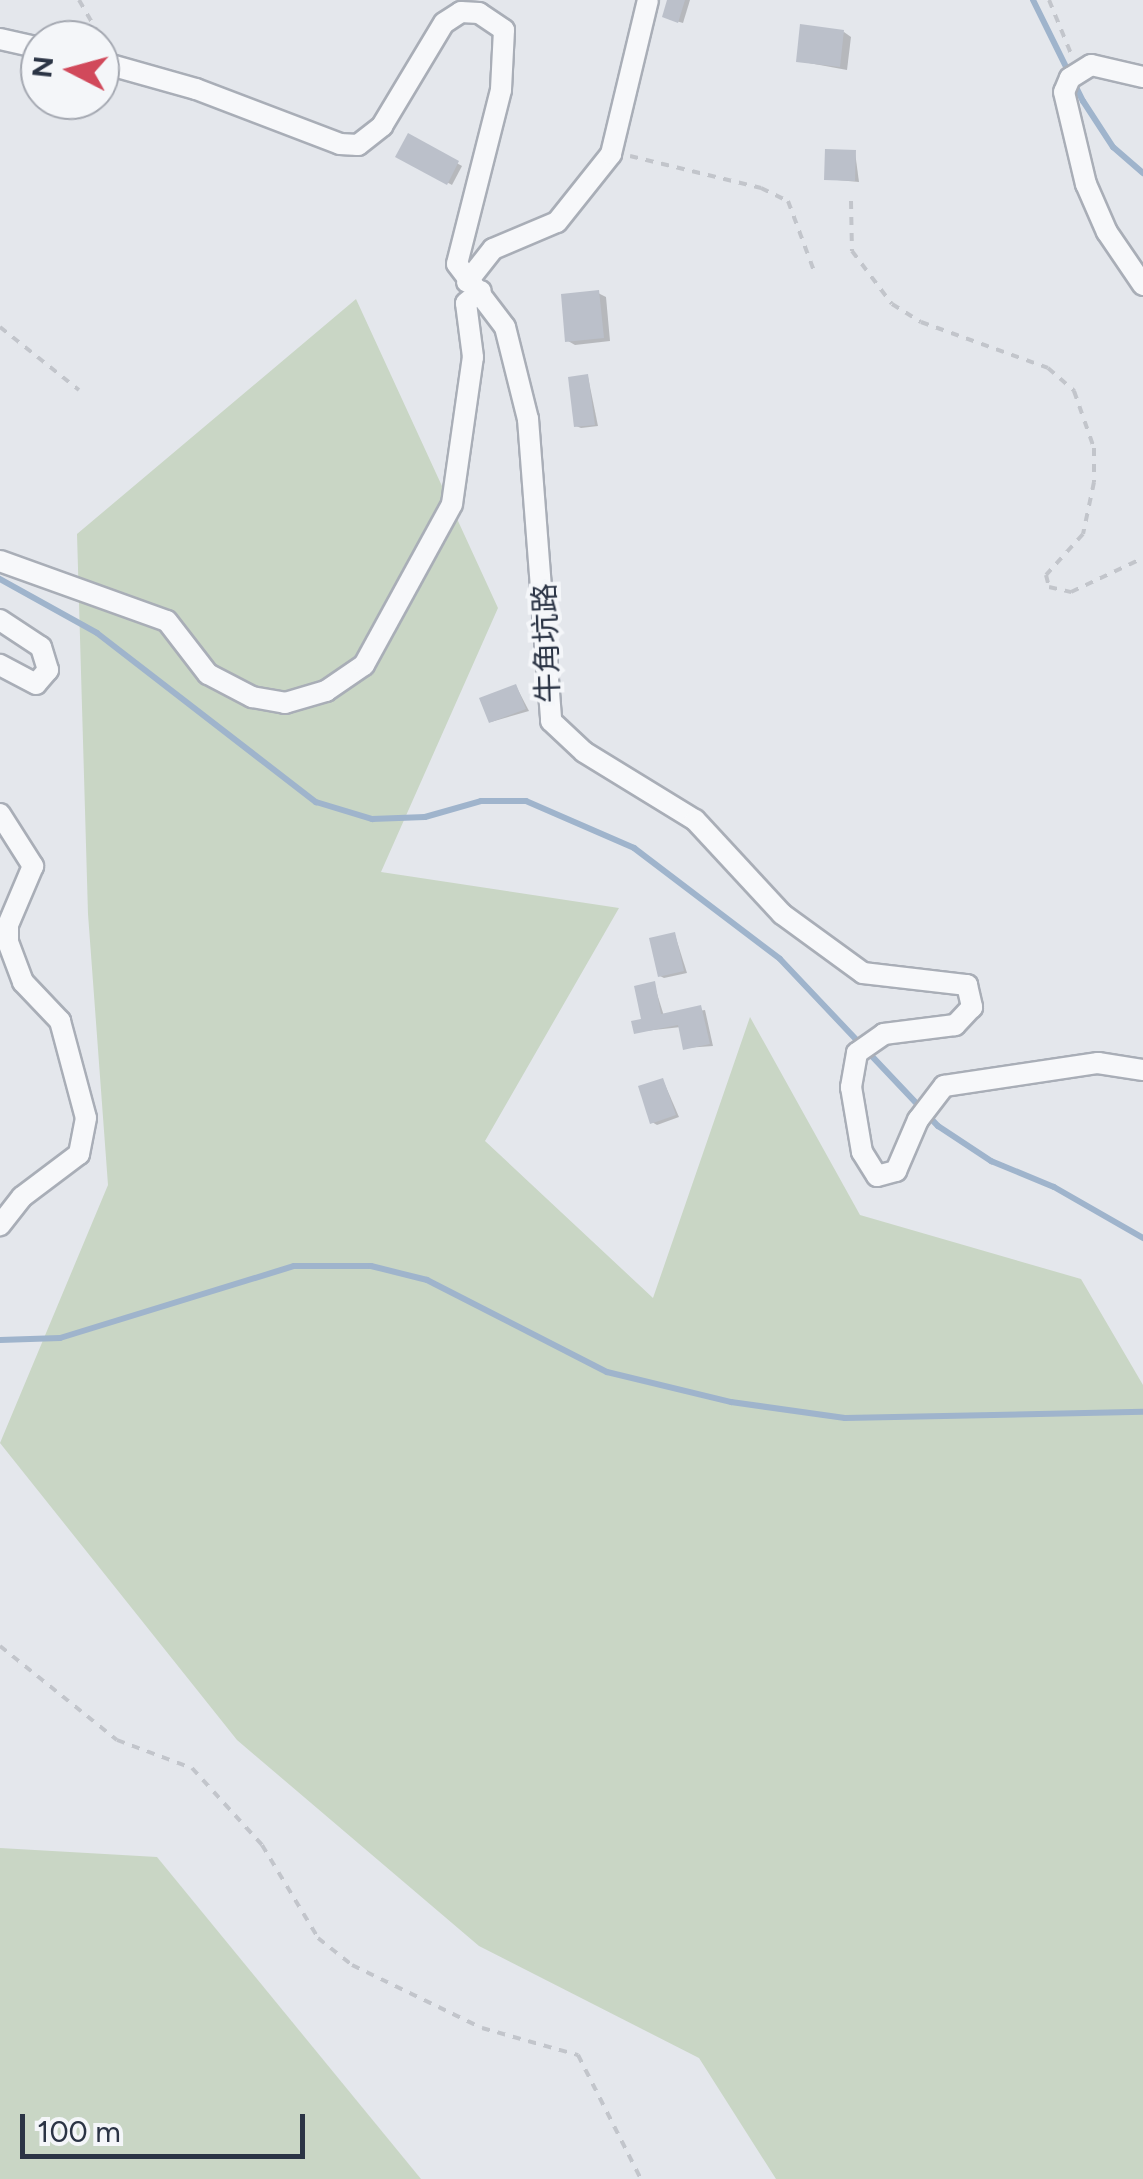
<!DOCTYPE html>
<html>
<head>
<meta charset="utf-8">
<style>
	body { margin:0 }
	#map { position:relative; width:1143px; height:2179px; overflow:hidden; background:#e4e7ec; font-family:Figtree,"Noto Sans TC",sans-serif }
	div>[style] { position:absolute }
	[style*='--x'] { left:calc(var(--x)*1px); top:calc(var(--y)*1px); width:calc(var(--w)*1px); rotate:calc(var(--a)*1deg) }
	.green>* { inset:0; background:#c9d6c5 }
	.shadow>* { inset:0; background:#0003 }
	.stream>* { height:6px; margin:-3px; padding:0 3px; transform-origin:3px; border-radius:3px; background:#9fb4cc }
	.building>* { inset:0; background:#bbc0ca }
	.path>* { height:4px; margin-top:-2px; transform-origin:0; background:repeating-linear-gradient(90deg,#c2c5cb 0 8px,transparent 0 16px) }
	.roads { filter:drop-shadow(2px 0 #a9aeb7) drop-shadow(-2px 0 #a9aeb7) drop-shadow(0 2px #a9aeb7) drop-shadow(0 -2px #a9aeb7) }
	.minor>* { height:20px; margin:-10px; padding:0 10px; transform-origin:10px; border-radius:10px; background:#f7f8fa }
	span { translate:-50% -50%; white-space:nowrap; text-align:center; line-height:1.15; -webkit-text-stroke:8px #f4f6f9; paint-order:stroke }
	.street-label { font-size:30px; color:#2b3445 }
	.north { position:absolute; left:20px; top:20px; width:100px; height:100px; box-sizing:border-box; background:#f4f6f9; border:2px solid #a4a8b1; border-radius:50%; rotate:276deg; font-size:28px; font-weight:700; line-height:40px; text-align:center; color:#2b3445 }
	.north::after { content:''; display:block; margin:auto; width:35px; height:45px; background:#d1495b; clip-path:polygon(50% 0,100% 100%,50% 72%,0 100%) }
	.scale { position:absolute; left:20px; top:2114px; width:285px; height:45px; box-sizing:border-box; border:5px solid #2b3445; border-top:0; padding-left:12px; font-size:30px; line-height:35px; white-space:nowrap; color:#2b3445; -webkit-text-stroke:8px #f4f6f9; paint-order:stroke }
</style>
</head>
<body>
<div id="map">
	<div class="green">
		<i style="clip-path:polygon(356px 299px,498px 608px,381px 872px,619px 908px,485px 1141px,653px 1298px,750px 1017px,860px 1215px,1081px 1279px,1143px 1385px,1143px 2179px,776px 2179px,699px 2058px,479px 1946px,237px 1740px,0 1443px,108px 1185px,88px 914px,77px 534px)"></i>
		<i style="clip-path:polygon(0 1848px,157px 1857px,421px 2179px,0 2179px)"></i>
	</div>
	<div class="shadow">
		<i style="clip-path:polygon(669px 0,690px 0,683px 23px,669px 19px)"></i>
		<i style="clip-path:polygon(844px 32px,851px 37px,847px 70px,798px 61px)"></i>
		<i style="clip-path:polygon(409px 136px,462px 166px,452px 185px,399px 156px)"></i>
		<i style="clip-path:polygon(855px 152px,859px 182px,826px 179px)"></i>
		<i style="clip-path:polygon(598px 293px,606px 297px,610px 341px,575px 345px,568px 341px)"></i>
		<i style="clip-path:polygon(588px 377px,598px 426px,581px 428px,576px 426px)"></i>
		<i style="clip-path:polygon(516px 686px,529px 711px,491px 722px)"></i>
		<i style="clip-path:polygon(675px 935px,687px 973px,664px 978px,660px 976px)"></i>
		<i style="clip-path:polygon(654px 984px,664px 1016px,705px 1010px,713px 1046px,686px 1048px,681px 1027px,636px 1032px)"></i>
		<i style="clip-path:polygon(663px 1080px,679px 1117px,657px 1125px,652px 1122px)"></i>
	</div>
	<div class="stream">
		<i style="--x:1033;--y:0;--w:113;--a:63.7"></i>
		<i style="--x:1083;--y:101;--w:55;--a:56.9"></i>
		<i style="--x:1113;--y:147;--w:40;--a:41"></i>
		<i style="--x:0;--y:579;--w:111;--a:29.1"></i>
		<i style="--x:97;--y:633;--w:277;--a:37.7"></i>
		<i style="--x:316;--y:802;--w:59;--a:16.9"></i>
		<i style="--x:372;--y:819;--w:53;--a:-2.2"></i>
		<i style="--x:425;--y:817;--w:58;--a:-15.9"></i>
		<i style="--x:481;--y:801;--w:45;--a:0"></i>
		<i style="--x:526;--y:801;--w:118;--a:23.5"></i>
		<i style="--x:634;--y:848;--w:183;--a:37.2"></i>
		<i style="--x:780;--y:959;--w:230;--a:46.6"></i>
		<i style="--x:938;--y:1126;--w:64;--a:33.4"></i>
		<i style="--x:991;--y:1161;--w:68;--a:22.4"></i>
		<i style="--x:1054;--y:1187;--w:103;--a:29.8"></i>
		<i style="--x:0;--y:1340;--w:60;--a:-1.9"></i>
		<i style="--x:60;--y:1338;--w:245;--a:-17.1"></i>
		<i style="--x:294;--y:1266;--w:77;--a:0"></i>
		<i style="--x:371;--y:1266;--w:58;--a:14"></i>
		<i style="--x:427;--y:1280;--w:202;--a:27.1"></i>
		<i style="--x:607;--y:1372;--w:128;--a:13.6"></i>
		<i style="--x:731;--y:1402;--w:115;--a:8"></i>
		<i style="--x:845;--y:1418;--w:298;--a:-1.2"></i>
	</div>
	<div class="building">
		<i style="clip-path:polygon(667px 0,685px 0,678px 23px,662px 17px)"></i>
		<i style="clip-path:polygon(800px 24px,844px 30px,840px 67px,796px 62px)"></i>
		<i style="clip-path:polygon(408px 133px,459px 161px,447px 185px,395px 157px)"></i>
		<i style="clip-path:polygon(825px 149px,856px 150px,855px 181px,824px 180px)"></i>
		<i style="clip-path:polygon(599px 290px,604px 338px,565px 342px,561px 294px)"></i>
		<i style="clip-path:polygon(588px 374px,595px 425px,574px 427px,568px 377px)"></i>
		<i style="clip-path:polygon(516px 684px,526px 709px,489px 723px,479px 698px)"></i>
		<i style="clip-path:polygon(675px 932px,684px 971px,658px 977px,649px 938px)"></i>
		<i style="clip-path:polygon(655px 981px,661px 1014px,701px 1005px,710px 1044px,683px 1050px,678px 1025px,634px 1034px,631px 1021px,641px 1019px,634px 986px)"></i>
		<i style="clip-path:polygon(663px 1078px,676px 1115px,650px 1124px,638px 1086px)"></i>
	</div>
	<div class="path">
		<i style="--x:79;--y:0;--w:52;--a:60"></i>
		<i style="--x:1049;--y:0;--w:61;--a:67.7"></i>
		<i style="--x:630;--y:156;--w:135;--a:13.7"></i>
		<i style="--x:761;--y:188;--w:30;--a:26"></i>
		<i style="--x:788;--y:201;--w:75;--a:69.6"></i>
		<i style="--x:851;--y:201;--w:50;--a:88.9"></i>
		<i style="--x:852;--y:251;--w:66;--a:53"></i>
		<i style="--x:892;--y:304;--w:34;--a:32"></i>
		<i style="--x:921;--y:322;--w:135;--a:19.9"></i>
		<i style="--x:1048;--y:368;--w:35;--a:41"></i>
		<i style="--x:1074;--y:391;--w:60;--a:70.7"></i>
		<i style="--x:1094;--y:448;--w:34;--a:90"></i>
		<i style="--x:1094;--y:482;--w:53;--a:101.9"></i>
		<i style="--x:1083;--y:534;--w:55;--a:132.1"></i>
		<i style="--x:1046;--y:575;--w:12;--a:76"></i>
		<i style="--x:1049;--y:587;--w:23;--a:13"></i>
		<i style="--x:1071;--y:592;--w:80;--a:-25.3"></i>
		<i style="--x:0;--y:327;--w:101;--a:38.6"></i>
		<i style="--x:0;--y:1646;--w:150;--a:38.8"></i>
		<i style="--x:117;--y:1740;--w:80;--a:20.5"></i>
		<i style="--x:192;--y:1768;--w:104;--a:47.7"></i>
		<i style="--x:262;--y:1845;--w:109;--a:58.9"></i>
		<i style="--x:318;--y:1938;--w:43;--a:38.5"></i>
		<i style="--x:352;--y:1965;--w:144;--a:25.9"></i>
		<i style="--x:482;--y:2028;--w:100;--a:15.7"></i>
		<i style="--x:578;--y:2055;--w:139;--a:63.1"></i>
	</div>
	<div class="roads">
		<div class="minor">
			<i style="--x:0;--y:39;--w:41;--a:12.7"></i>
			<i style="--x:100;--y:62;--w:100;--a:15.7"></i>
			<i style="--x:196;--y:89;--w:154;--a:20.9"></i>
			<i style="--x:340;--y:144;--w:18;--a:3"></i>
			<i style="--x:358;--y:145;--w:31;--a:-38"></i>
			<i style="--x:382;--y:126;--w:120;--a:-59"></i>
			<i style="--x:444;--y:23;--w:20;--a:-33"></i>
			<i style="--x:461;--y:12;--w:18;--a:3"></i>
			<i style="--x:479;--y:13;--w:30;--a:34"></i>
			<i style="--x:504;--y:30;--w:60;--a:92.9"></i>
			<i style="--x:501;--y:90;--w:179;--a:104.2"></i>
			<i style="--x:457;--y:264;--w:79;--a:52.7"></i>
			<i style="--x:505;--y:327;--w:95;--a:76"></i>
			<i style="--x:528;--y:419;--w:303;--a:85.6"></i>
			<i style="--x:551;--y:721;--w:45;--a:43.2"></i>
			<i style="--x:584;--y:752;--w:130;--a:31.5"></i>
			<i style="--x:695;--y:820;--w:128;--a:47.2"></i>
			<i style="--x:782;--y:914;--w:100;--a:36.1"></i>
			<i style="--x:863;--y:973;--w:105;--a:6.6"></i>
			<i style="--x:967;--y:985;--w:23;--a:77"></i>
			<i style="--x:972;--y:1007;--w:25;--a:133"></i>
			<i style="--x:955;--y:1025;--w:72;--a:172.8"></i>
			<i style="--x:884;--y:1034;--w:33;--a:145"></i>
			<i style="--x:857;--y:1053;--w:35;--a:100"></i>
			<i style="--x:851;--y:1087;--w:66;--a:80.4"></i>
			<i style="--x:862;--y:1152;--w:28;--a:58"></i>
			<i style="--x:877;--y:1176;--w:20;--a:-15"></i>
			<i style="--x:896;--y:1171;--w:56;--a:-66.7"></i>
			<i style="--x:918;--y:1120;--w:43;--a:-52.6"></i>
			<i style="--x:944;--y:1086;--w:156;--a:-8.5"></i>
			<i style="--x:1098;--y:1063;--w:46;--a:8.8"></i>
			<i style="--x:1143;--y:77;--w:53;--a:-167"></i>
			<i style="--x:1091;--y:65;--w:25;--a:148"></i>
			<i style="--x:1070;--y:78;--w:15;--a:113"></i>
			<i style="--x:1064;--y:92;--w:95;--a:76.6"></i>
			<i style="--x:1086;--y:184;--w:52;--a:66.4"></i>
			<i style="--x:1107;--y:232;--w:64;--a:55.8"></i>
			<i style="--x:467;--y:282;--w:42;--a:-51.8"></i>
			<i style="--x:493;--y:249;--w:69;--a:-22.9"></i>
			<i style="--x:557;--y:222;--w:87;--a:-51.5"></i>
			<i style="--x:611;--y:154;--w:158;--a:-76.5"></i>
			<i style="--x:0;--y:561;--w:177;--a:19.8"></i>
			<i style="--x:167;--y:621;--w:67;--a:52.3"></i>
			<i style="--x:208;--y:674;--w:50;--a:27.6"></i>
			<i style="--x:252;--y:697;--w:34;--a:10"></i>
			<i style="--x:285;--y:703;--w:43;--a:-16.3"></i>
			<i style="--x:326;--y:691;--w:46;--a:-34.4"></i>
			<i style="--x:364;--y:665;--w:183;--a:-61.3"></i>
			<i style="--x:452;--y:504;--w:148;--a:-81.9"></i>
			<i style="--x:473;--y:357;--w:54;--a:-97.4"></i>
			<i style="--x:466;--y:303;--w:19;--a:-39"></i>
			<i style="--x:0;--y:620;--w:49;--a:33.4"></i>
			<i style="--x:41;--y:647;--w:24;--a:73"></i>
			<i style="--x:48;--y:670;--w:18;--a:131"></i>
			<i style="--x:36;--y:684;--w:41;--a:-152.2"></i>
			<i style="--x:0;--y:814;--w:62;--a:57.6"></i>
			<i style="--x:33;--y:866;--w:64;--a:113"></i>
			<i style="--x:8;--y:925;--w:17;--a:90"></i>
			<i style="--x:8;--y:942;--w:43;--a:69.4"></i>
			<i style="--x:23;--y:982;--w:54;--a:46.5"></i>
			<i style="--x:60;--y:1021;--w:100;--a:75"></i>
			<i style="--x:86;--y:1118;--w:37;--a:101"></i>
			<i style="--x:79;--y:1154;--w:71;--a:143"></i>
			<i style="--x:22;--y:1197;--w:36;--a:128"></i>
		</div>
	</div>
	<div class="street-label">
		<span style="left:547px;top:643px;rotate:-92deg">牛角坑路</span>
	</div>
	<div class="north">N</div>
	<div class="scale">100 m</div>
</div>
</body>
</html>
